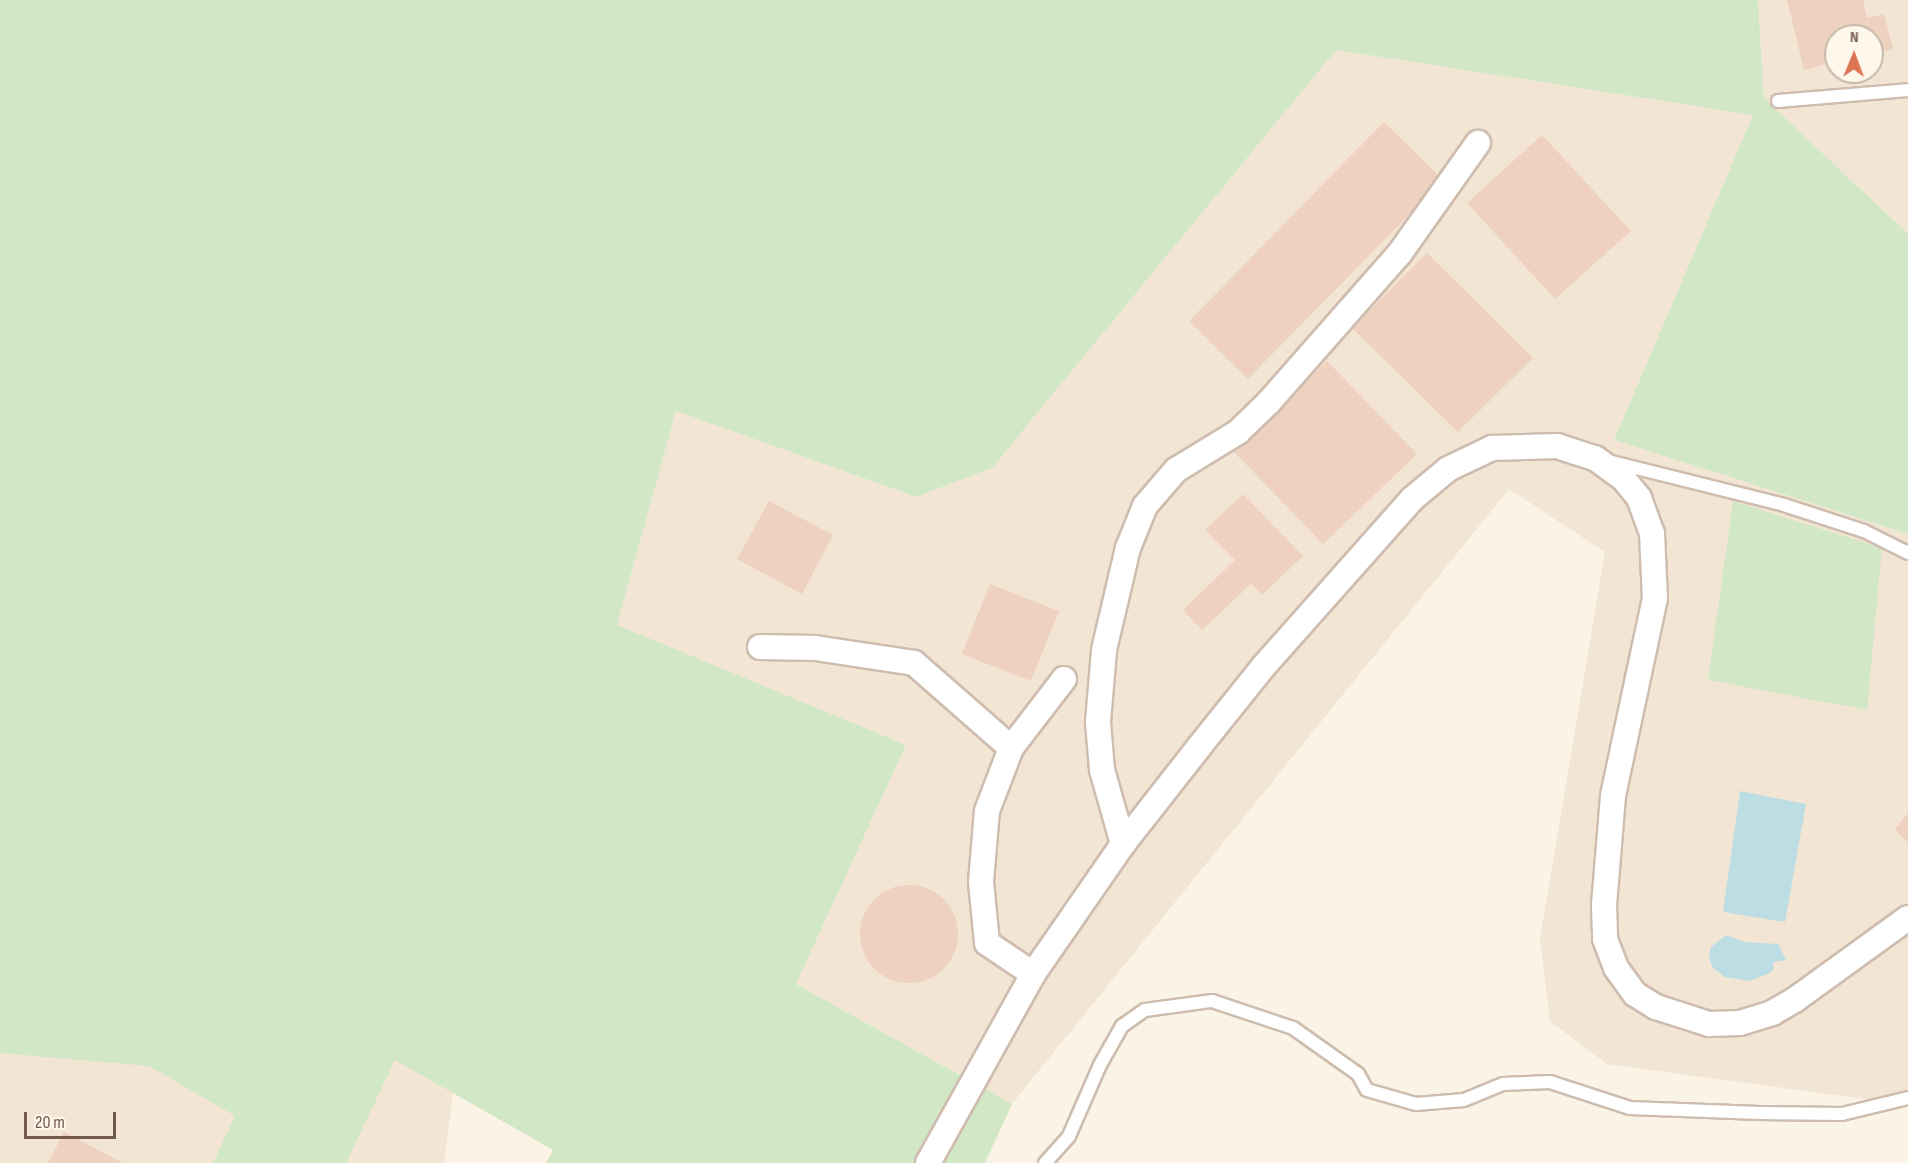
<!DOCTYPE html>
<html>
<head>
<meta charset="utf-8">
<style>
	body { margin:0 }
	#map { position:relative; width:1908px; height:1163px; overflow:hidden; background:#fbf3e5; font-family:"Sofia Sans Condensed",sans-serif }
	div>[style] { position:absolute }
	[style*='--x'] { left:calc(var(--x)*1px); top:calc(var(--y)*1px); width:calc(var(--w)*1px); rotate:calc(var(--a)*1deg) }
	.residential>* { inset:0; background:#f2e5d4 }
	.green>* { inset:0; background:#d2e7c5 }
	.water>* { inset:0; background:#bbdde3 }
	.building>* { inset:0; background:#eed2bf }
	.round { border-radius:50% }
	.roads { filter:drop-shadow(2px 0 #cebdaf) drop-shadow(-2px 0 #cebdaf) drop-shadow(0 2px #cebdaf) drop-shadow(0 -2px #cebdaf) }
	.lane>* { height:12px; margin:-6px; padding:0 6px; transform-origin:6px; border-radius:6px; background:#fff }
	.street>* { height:24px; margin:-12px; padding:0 12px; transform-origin:12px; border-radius:12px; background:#fff }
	span { translate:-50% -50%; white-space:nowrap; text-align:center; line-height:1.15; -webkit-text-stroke:6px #fef7eb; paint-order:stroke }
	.north { position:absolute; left:1824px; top:24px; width:60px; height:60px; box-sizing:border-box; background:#fef7eb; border:2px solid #c6b8ab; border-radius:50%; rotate:1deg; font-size:16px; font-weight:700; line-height:24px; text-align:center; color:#725a4c }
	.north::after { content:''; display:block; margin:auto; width:21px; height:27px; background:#dc7353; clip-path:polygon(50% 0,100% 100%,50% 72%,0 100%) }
	.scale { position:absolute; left:24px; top:1112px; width:92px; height:27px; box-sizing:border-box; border:3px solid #725a4c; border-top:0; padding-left:8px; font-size:18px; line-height:21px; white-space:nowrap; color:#725a4c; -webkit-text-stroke:4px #fef7eb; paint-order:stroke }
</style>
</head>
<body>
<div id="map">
	<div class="residential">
		<i style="clip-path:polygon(evenodd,1758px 0,1908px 0,1908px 234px,1764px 98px,1758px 0,1836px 36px,1872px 36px,1872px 72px,1836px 72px,1836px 36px)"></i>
		<i style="clip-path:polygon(1336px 50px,1753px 115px,1614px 440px,1908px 534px,1908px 1105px,1607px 1064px,1550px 1021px,1540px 939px,1605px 552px,1509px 489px,1012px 1104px,796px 984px,906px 745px,617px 626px,676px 411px,916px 497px,992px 468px)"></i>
		<i style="clip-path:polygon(0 636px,469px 973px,444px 1163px,0 1163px)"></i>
	</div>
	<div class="green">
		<i style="clip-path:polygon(0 0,1758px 0,1764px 98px,1908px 234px,1908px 534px,1614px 440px,1753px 115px,1336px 50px,992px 468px,916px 497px,676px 411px,617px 625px,906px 745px,796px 984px,1012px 1104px,985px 1163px,546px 1163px,553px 1150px,395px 1060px,346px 1163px,213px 1163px,235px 1116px,149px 1066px,0 1053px)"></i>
		<i style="clip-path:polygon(1733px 501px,1882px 548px,1867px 710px,1708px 680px)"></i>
	</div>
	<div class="water">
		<i style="clip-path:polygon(1740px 791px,1806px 804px,1785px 922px,1723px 912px)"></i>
		<i style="clip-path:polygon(1726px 935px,1744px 942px,1778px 944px,1786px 960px,1773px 962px,1774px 969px,1768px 974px,1749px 981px,1725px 977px,1713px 968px,1709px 958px,1711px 947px)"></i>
	</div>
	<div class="building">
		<i style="clip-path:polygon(1787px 0,1863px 0,1867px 18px,1884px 14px,1893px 49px,1872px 54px,1872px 36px,1836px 36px,1836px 62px,1804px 70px)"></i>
		<i style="clip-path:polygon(1384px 122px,1443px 180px,1248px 379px,1189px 321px)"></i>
		<i style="clip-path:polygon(1542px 135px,1631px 231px,1555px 299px,1467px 203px)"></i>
		<i style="clip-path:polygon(1427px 253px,1533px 358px,1458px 432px,1352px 328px)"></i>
		<i style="clip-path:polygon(1327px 361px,1417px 454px,1323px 544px,1233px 451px)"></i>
		<i style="clip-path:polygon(1243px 494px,1303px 556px,1262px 595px,1251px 584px,1202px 630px,1183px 610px,1235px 560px,1205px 530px)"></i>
		<i style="clip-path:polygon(769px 501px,833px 535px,802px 594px,737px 559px)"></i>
		<i style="clip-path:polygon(990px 584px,1059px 611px,1031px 681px,962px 654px)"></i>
		<i style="clip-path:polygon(1908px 813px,1908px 843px,1895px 829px)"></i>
		<i class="round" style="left:860px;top:885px;width:98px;height:98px"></i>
		<i style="clip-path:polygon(64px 1132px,123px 1163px,48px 1163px)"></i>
	</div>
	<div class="roads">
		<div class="lane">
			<i style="--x:1778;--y:101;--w:130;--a:-4.8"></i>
			<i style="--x:1608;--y:461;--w:181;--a:14"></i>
			<i style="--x:1784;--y:505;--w:84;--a:18"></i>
			<i style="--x:1864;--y:531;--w:49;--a:26.6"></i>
			<i style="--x:1045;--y:1163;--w:36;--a:-48"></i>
			<i style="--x:1069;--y:1136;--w:77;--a:-66.4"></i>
			<i style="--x:1100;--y:1065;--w:45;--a:-60.6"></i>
			<i style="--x:1122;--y:1026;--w:28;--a:-35"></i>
			<i style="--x:1145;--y:1010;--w:68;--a:-7.7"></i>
			<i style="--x:1212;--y:1001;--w:85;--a:18.4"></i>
			<i style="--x:1293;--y:1028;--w:80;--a:35.3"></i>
			<i style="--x:1358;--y:1074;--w:18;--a:61"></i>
			<i style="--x:1367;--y:1090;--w:51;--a:15.9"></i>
			<i style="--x:1416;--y:1104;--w:48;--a:-4.8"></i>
			<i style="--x:1464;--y:1100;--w:42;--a:-22.3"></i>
			<i style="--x:1503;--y:1084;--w:47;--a:-2.4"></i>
			<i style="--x:1550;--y:1082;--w:84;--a:18"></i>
			<i style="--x:1630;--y:1108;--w:129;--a:2.2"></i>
			<i style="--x:1759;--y:1113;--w:83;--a:0.7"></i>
			<i style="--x:1842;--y:1114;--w:68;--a:-13.6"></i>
		</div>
		<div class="street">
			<i style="--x:760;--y:647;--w:55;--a:1"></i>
			<i style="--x:815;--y:648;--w:100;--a:8.6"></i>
			<i style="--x:914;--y:663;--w:129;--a:41.2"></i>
			<i style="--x:1123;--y:844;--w:77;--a:-105.8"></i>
			<i style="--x:1102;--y:770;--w:48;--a:-94.8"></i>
			<i style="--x:1098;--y:722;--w:72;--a:-85.2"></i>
			<i style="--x:1104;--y:650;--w:105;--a:-76.8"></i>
			<i style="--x:1128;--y:548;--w:45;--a:-68"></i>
			<i style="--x:1145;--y:506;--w:48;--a:-49.3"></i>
			<i style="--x:1176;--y:470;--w:73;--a:-31.5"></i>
			<i style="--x:1238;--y:432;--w:43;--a:-44.1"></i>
			<i style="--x:1269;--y:402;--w:198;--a:-48.7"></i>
			<i style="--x:1400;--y:253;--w:135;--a:-54.7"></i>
			<i style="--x:1033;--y:974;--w:55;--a:-146"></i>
			<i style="--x:987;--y:943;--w:61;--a:-95.6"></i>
			<i style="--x:981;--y:882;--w:71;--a:-85.2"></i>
			<i style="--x:987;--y:811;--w:67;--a:-69.1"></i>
			<i style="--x:1011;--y:748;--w:87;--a:-52.5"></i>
			<i style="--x:928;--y:1163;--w:216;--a:-60.9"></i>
			<i style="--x:1033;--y:974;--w:158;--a:-55.3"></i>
			<i style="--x:1123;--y:844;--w:123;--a:-51.9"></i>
			<i style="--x:1199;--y:747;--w:102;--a:-51.3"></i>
			<i style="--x:1263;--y:667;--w:225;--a:-48.4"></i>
			<i style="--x:1412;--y:499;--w:47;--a:-39.8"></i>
			<i style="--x:1448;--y:469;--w:49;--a:-25.5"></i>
			<i style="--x:1492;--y:448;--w:65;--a:-1.8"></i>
			<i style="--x:1557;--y:446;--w:40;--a:18"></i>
			<i style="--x:1595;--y:458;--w:34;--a:36"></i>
			<i style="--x:1623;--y:478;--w:26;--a:51"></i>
			<i style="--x:1639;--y:498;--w:37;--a:70"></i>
			<i style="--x:1652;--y:533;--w:65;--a:87.4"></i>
			<i style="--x:1655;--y:598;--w:202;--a:102"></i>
			<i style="--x:1613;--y:796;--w:109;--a:94.7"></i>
			<i style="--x:1604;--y:905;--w:34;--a:88"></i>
			<i style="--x:1605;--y:939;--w:31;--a:69"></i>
			<i style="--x:1616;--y:968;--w:32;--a:54"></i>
			<i style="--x:1635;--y:994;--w:25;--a:32"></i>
			<i style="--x:1656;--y:1007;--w:56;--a:17.8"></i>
			<i style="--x:1709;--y:1024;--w:31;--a:-2"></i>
			<i style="--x:1740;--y:1023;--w:34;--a:-17"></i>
			<i style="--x:1772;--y:1013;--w:28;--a:-30"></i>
			<i style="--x:1796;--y:999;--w:138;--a:-35.9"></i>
		</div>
	</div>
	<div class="north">N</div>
	<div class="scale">20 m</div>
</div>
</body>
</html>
